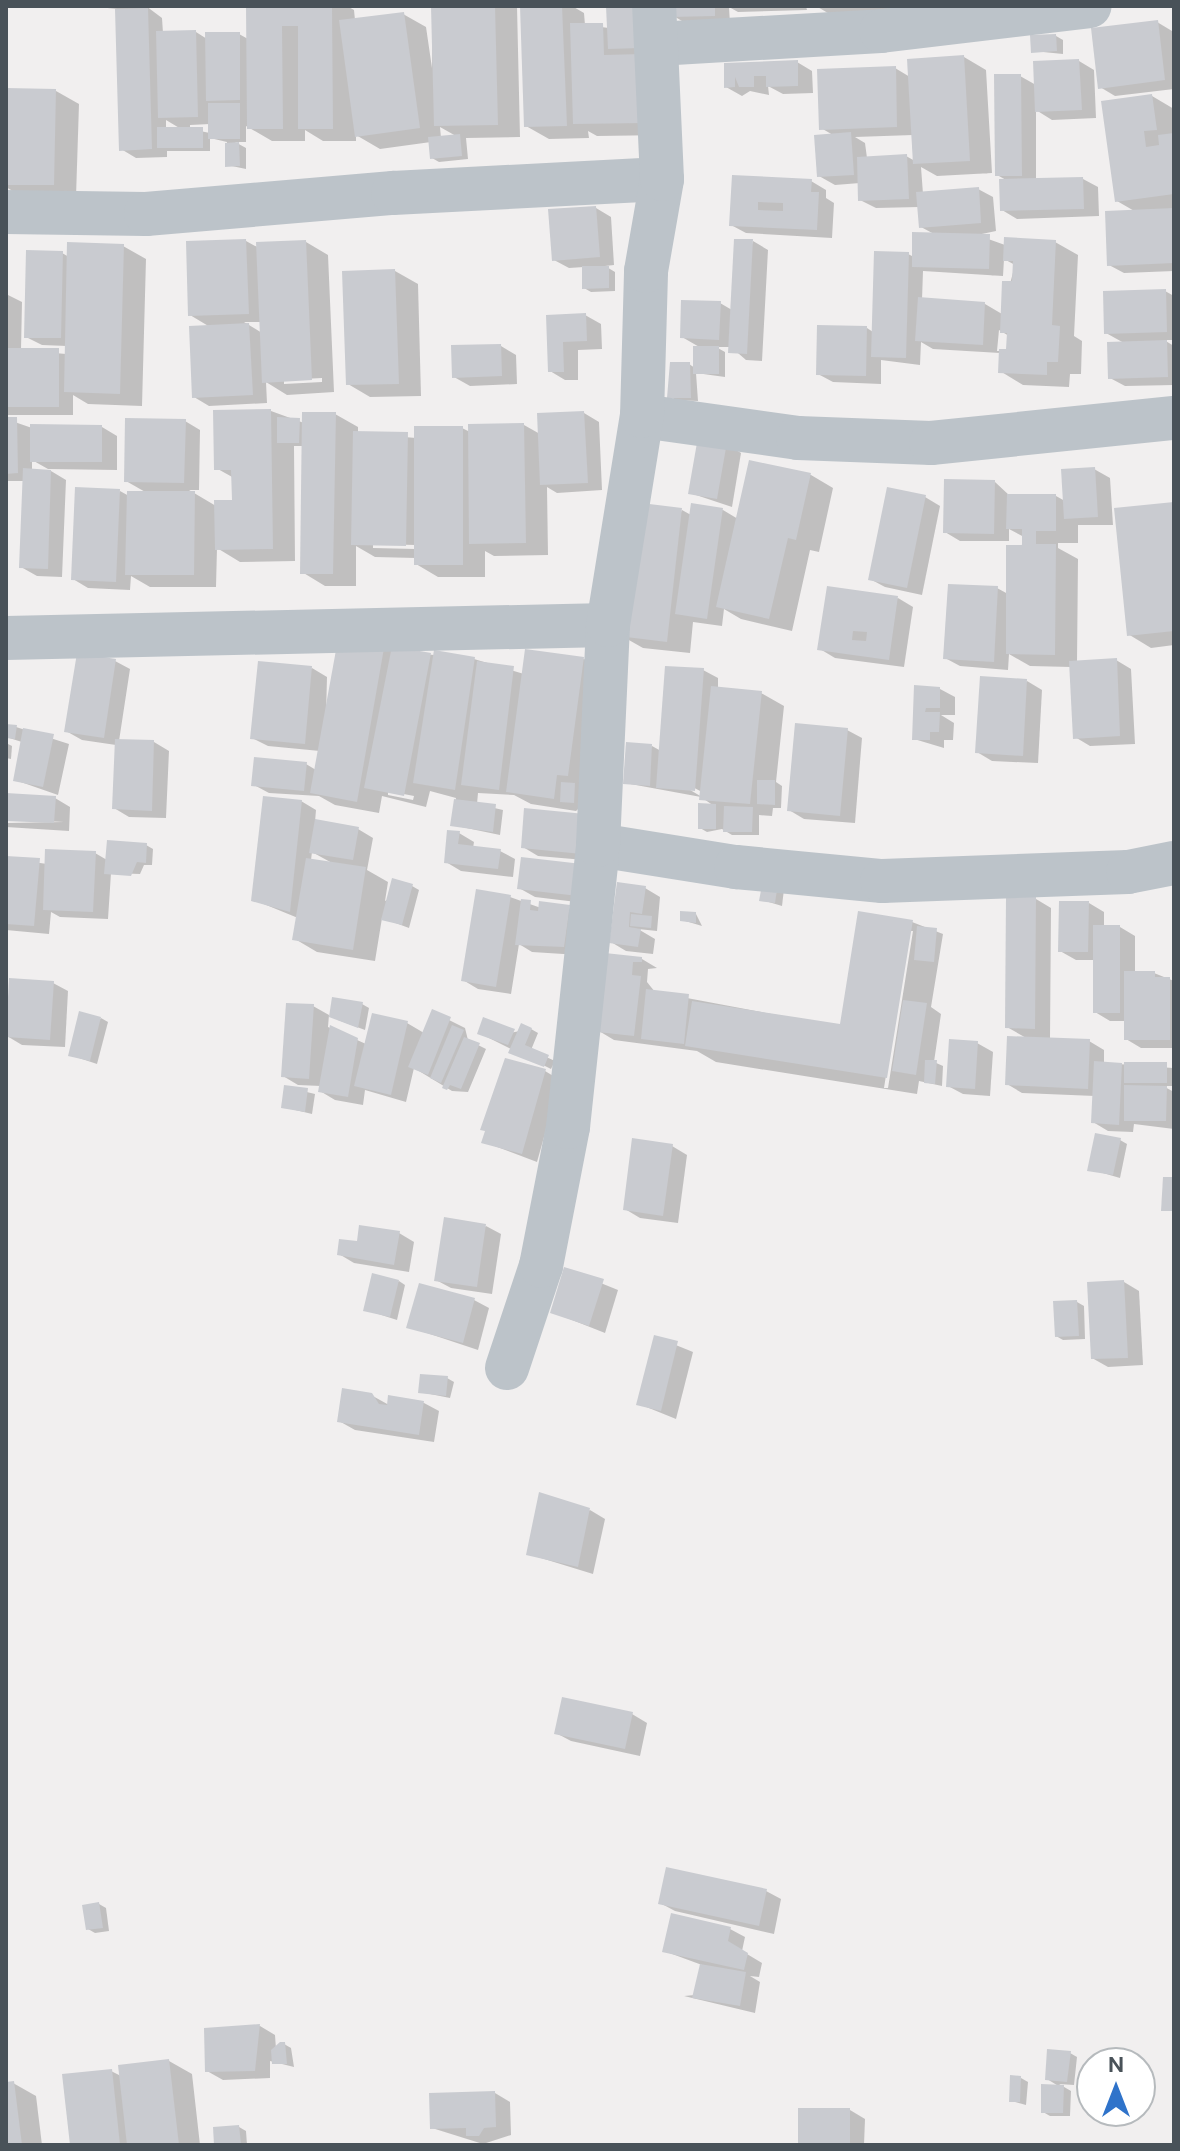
<!DOCTYPE html>
<html>
<head>
<meta charset="utf-8">
<style>
	body { margin:0 }
	#map { position:relative; width:1180px; height:2151px; overflow:hidden; background:#f1efef; font-family:"DM Sans",sans-serif }
	div>[style] { position:absolute }
	[style*='--x'] { left:calc(var(--x)*1px); top:calc(var(--y)*1px); width:calc(var(--w)*1px); rotate:calc(var(--a)*1deg) }
	.shadow>* { inset:0; background:#0003 }
	.building>* { inset:0; background:#c9cbd0 }
	.minor>* { height:44px; margin:-22px; padding:0 22px; transform-origin:22px; border-radius:22px; background:#bcc3c9 }
	span { translate:-50% -50%; white-space:nowrap; text-align:center; line-height:1.15; -webkit-text-stroke:6px #fff; paint-order:stroke }
	.frame { position:absolute; inset:0; border:8px solid #495259; pointer-events:none }
	.north { position:absolute; left:1076px; top:2047px; width:80px; height:80px; box-sizing:border-box; background:#fff; border:2px solid #b6babd; border-radius:50%; rotate:0deg; font-size:22px; font-weight:700; line-height:32px; text-align:center; color:#495259 }
	.north::after { content:''; display:block; margin:auto; width:28px; height:36px; background:#2f73ca; clip-path:polygon(50% 0,100% 100%,50% 72%,0 100%) }
</style>
</head>
<body>
<div id="map">
	<div class="shadow">
		<i style="clip-path:polygon(evenodd,88px 6px,146px 6px,162px 18px,163px 33px,196px 32px,207px 39px,239px 34px,248px 39px,248px 6px,347px 6px,354px 10px,355px 20px,403px 14px,426px 27px,432px 68px,433px 6px,517px 6px,520px 137px,466px 138px,468px 159px,439px 162px,432px 158px,431px 142px,380px 149px,356px 135px,356px 141px,323px 141px,305px 130px,305px 141px,272px 141px,246px 126px,246px 142px,235px 142px,246px 148px,246px 169px,227px 165px,227px 142px,210px 138px,210px 151px,167px 151px,167px 157px,136px 158px,121px 149px,117px 9px,88px 6px,166px 120px,181px 129px,166px 129px,166px 120px,88px 6px,210px 124px,210px 133px,190px 129px,190px 125px,210px 124px,88px 6px,440px 127px,456px 136px,441px 138px,440px 127px)"></i>
		<i style="clip-path:polygon(522px 6px,572px 6px,584px 13px,585px 25px,609px 28px,608px 6px,654px 55px,666px 135px,597px 136px,588px 131px,589px 138px,549px 139px,526px 126px)"></i>
		<i style="clip-path:polygon(671px 6px,806px 6px,807px 10px,738px 12px,729px 7px,730px 24px,687px 24px,672px 15px)"></i>
		<i style="clip-path:polygon(816px 6px,917px 6px,833px 16px)"></i>
		<i style="clip-path:polygon(1157px 22px,1172px 31px,1174px 89px,1115px 96px,1100px 87px)"></i>
		<i style="clip-path:polygon(1056px 36px,1063px 40px,1063px 54px,1033px 51px)"></i>
		<i style="clip-path:polygon(evenodd,964px 57px,986px 70px,992px 173px,937px 176px,921px 167px,923px 194px,978px 189px,993px 197px,996px 231px,977px 235px,1005px 245px,1055px 242px,1078px 255px,1074px 336px,1082px 341px,1081px 374px,1070px 374px,1069px 387px,1023px 385px,1000px 371px,1000px 353px,933px 349px,921px 342px,920px 365px,881px 360px,881px 384px,833px 382px,818px 374px,867px 328px,873px 332px,908px 254px,914px 257px,934px 234px,921px 227px,919px 207px,876px 208px,860px 200px,860px 183px,835px 185px,819px 176px,833px 135px,821px 128px,895px 68px,910px 77px,964px 57px,913px 135px,915px 161px,906px 156px,867px 158px,865px 143px,855px 137px,913px 135px,964px 57px,1004px 259px,1015px 265px,1002px 314px,985px 304px,922px 300px,923px 271px,1003px 276px,1004px 259px,964px 57px,999px 330px,1009px 336px,1008px 351px,997px 351px,999px 330px)"></i>
		<i style="clip-path:polygon(1079px 61px,1094px 70px,1096px 118px,1052px 120px,1036px 110px,1036px 180px,1083px 179px,1098px 187px,1099px 216px,1017px 219px,1002px 210px,1008px 181px,997px 175px,1020px 76px,1036px 85px)"></i>
		<i style="clip-path:polygon(797px 62px,812px 71px,813px 93px,783px 94px,768px 86px,769px 95px,750px 91px,742px 96px,726px 87px,726px 64px)"></i>
		<i style="clip-path:polygon(6px 90px,56px 91px,79px 104px,76px 197px,21px 196px,6px 187px)"></i>
		<i style="clip-path:polygon(1152px 96px,1174px 109px,1174px 271px,1124px 273px,1109px 265px,1136px 212px,1117px 201px)"></i>
		<i style="clip-path:polygon(734px 177px,811px 181px,826px 190px,826px 198px,834px 203px,832px 238px,746px 233px,731px 225px)"></i>
		<i style="clip-path:polygon(596px 208px,611px 217px,614px 265px,605px 266px,615px 272px,615px 291px,591px 292px,584px 288px,584px 267px,569px 268px,554px 260px)"></i>
		<i style="clip-path:polygon(evenodd,246px 241px,259px 248px,306px 242px,328px 255px,334px 392px,287px 395px,266px 382px,267px 403px,209px 406px,194px 397px,210px 327px,190px 315px,246px 241px,244px 322px,262px 322px,262px 333px,244px 322px,246px 241px,322px 378px,322px 382px,284px 384px,284px 380px,322px 378px)"></i>
		<i style="clip-path:polygon(753px 241px,768px 250px,762px 361px,746px 360px,731px 347px,716px 347px,725px 352px,725px 377px,696px 373px,698px 401px,676px 400px,669px 396px,689px 364px,695px 368px,701px 348px,682px 337px,720px 303px,732px 310px)"></i>
		<i style="clip-path:polygon(123px 246px,146px 259px,142px 406px,88px 404px,73px 395px,73px 415px,6px 415px,6px 294px,22px 302px,21px 350px,66px 354px,67px 346px,42px 345px,26px 337px,62px 253px,69px 257px)"></i>
		<i style="clip-path:polygon(395px 271px,418px 284px,421px 396px,370px 397px,348px 384px)"></i>
		<i style="clip-path:polygon(1165px 291px,1174px 296px,1174px 340px,1164px 340px,1174px 346px,1174px 385px,1125px 386px,1110px 378px,1124px 343px,1106px 333px)"></i>
		<i style="clip-path:polygon(585px 315px,601px 324px,602px 349px,578px 350px,578px 380px,565px 380px,550px 371px,548px 317px)"></i>
		<i style="clip-path:polygon(501px 346px,516px 355px,517px 384px,470px 386px,454px 377px)"></i>
		<i style="clip-path:polygon(evenodd,271px 411px,304px 423px,335px 414px,358px 427px,358px 433px,416px 438px,462px 428px,470px 432px,524px 425px,540px 434px,584px 413px,599px 422px,602px 490px,557px 493px,547px 487px,548px 555px,494px 556px,485px 551px,485px 577px,438px 577px,416px 564px,416px 558px,375px 557px,356px 546px,356px 586px,325px 586px,302px 572px,304px 446px,294px 446px,295px 561px,240px 562px,217px 548px,216px 587px,150px 587px,131px 576px,130px 590px,88px 588px,73px 579px,120px 491px,129px 496px,147px 493px,126px 481px,185px 421px,200px 430px,199px 490px,189px 490px,216px 506px,234px 502px,234px 478px,216px 468px,271px 411px,373px 544px,416px 545px,416px 549px,373px 548px,373px 544px)"></i>
		<i style="clip-path:polygon(6px 419px,32px 428px,102px 427px,117px 436px,117px 470px,48px 469px,32px 460px,32px 471px,51px 471px,66px 480px,62px 577px,37px 576px,21px 567px,24px 481px,6px 481px)"></i>
		<i style="clip-path:polygon(726px 444px,741px 453px,732px 507px,690px 493px)"></i>
		<i style="clip-path:polygon(751px 462px,811px 475px,833px 488px,819px 552px,810px 550px,792px 631px,741px 619px,724px 609px,722px 626px,693px 622px,690px 653px,643px 648px,620px 635px,682px 510px,691px 515px,723px 510px,738px 519px)"></i>
		<i style="clip-path:polygon(1094px 469px,1110px 478px,1113px 525px,1078px 525px,1078px 543px,1058px 543px,1058px 548px,1078px 559px,1077px 663px,1116px 660px,1131px 669px,1135px 744px,1090px 746px,1075px 737px,1071px 667px,1030px 666px,1009px 654px,1008px 670px,960px 666px,945px 658px,997px 588px,1008px 594px,1024px 537px,1009px 529px,1009px 541px,960px 541px,945px 532px,995px 482px,1010px 496px,1056px 496px,1065px 501px)"></i>
		<i style="clip-path:polygon(925px 497px,940px 506px,922px 595px,885px 587px,870px 579px)"></i>
		<i style="clip-path:polygon(1174px 504px,1174px 645px,1151px 648px,1128px 634px)"></i>
		<i style="clip-path:polygon(898px 598px,913px 607px,904px 667px,835px 658px,820px 649px)"></i>
		<i style="clip-path:polygon(evenodd,384px 650px,474px 659px,524px 674px,584px 659px,606px 672px,581px 806px,576px 811px,531px 804px,514px 795px,478px 793px,477px 804px,503px 810px,500px 835px,452px 825px,456px 798px,430px 791px,426px 807px,382px 796px,379px 813px,335px 805px,319px 796px,269px 793px,254px 785px,306px 764px,316px 770px,320px 751px,268px 746px,252px 738px,312px 668px,327px 677px,326px 716px,384px 650px,388px 791px,414px 796px,413px 800px,388px 795px,388px 791px)"></i>
		<i style="clip-path:polygon(115px 661px,130px 669px,119px 741px,154px 742px,169px 751px,166px 818px,129px 817px,114px 808px,116px 745px,82px 740px,66px 731px)"></i>
		<i style="clip-path:polygon(evenodd,703px 670px,718px 678px,718px 689px,761px 693px,784px 706px,776px 782px,782px 786px,781px 808px,773px 808px,772px 816px,759px 815px,759px 835px,732px 835px,722px 829px,707px 832px,700px 828px,714px 806px,701px 797px,625px 783px,652px 746px,661px 751px,703px 670px,687px 784px,702px 792px,702px 797px,685px 787px,687px 784px)"></i>
		<i style="clip-path:polygon(1027px 681px,1042px 690px,1038px 763px,992px 761px,977px 752px)"></i>
		<i style="clip-path:polygon(916px 688px,940px 689px,955px 697px,955px 715px,941px 715px,954px 723px,953px 740px,944px 740px,944px 748px,914px 739px)"></i>
		<i style="clip-path:polygon(16px 727px,69px 744px,58px 795px,15px 780px,22px 742px,6px 737px)"></i>
		<i style="clip-path:polygon(847px 730px,862px 738px,855px 823px,804px 819px,789px 810px)"></i>
		<i style="clip-path:polygon(6px 743px,12px 746px,11px 759px,6px 758px)"></i>
		<i style="clip-path:polygon(6px 795px,55px 798px,70px 807px,69px 831px,6px 827px,6px 823px,64px 822px,6px 819px)"></i>
		<i style="clip-path:polygon(evenodd,301px 801px,316px 810px,315px 822px,358px 829px,373px 838px,367px 870px,388px 882px,385px 901px,412px 886px,419px 890px,409px 928px,382px 918px,375px 961px,317px 952px,295px 939px,298px 918px,254px 900px,301px 801px,312px 852px,332px 863px,311px 860px,312px 852px)"></i>
		<i style="clip-path:polygon(526px 811px,596px 861px,538px 856px,523px 847px)"></i>
		<i style="clip-path:polygon(459px 833px,474px 842px,473px 848px,500px 851px,515px 859px,513px 877px,461px 871px,446px 862px)"></i>
		<i style="clip-path:polygon(146px 845px,153px 849px,152px 865px,144px 865px,140px 874px,111px 873px,108px 919px,60px 917px,51px 912px,49px 934px,6px 930px,6px 858px,47px 864px,95px 853px,107px 860px)"></i>
		<i style="clip-path:polygon(523px 859px,593px 904px,535px 897px,519px 888px)"></i>
		<i style="clip-path:polygon(619px 884px,645px 888px,660px 897px,657px 931px,638px 929px,655px 939px,653px 954px,626px 951px,611px 942px)"></i>
		<i style="clip-path:polygon(784px 889px,782px 906px,762px 900px)"></i>
		<i style="clip-path:polygon(510px 897px,541px 908px,569px 907px,579px 955px,532px 952px,519px 944px,511px 994px,478px 989px,463px 980px)"></i>
		<i style="clip-path:polygon(1036px 899px,1051px 908px,1050px 1040px,1089px 1041px,1104px 1050px,1104px 1063px,1173px 1068px,1173px 1086px,1163px 1086px,1174px 1092px,1174px 1129px,1134px 1124px,1133px 1132px,1108px 1131px,1093px 1122px,1095px 1096px,1022px 1093px,1007px 1084px,1028px 1039px,1007px 1027px)"></i>
		<i style="clip-path:polygon(1089px 903px,1104px 912px,1104px 927px,1120px 927px,1135px 936px,1135px 973px,1154px 973px,1174px 981px,1174px 1048px,1141px 1048px,1126px 1039px,1126px 1021px,1110px 1021px,1095px 1012px,1095px 960px,1076px 960px,1060px 951px)"></i>
		<i style="clip-path:polygon(696px 914px,702px 926px,682px 920px)"></i>
		<i style="clip-path:polygon(evenodd,912px 922px,943px 934px,931px 1007px,941px 1014px,934px 1062px,943px 1066px,942px 1086px,919px 1081px,917px 1094px,716px 1062px,697px 1051px,614px 1040px,599px 1031px,607px 956px,642px 959px,657px 968px,648px 969px,647px 982px,655px 992px,841px 1027px,912px 922px,909px 931px,913px 931px,888px 1088px,884px 1088px,909px 931px)"></i>
		<i style="clip-path:polygon(53px 983px,68px 991px,65px 1047px,22px 1045px,7px 1036px)"></i>
		<i style="clip-path:polygon(362px 1004px,369px 1008px,365px 1030px,338px 1020px)"></i>
		<i style="clip-path:polygon(313px 1006px,329px 1015px,328px 1027px,366px 1044px,407px 1023px,424px 1033px,433px 1012px,465px 1028px,468px 1040px,486px 1049px,468px 1092px,452px 1091px,414px 1068px,406px 1102px,365px 1090px,363px 1105px,335px 1100px,320px 1091px,321px 1086px,298px 1085px,283px 1076px)"></i>
		<i style="clip-path:polygon(101px 1018px,108px 1022px,97px 1064px,70px 1055px)"></i>
		<i style="clip-path:polygon(531px 1029px,538px 1033px,531px 1050px,555px 1061px,551px 1069px,487px 1037px)"></i>
		<i style="clip-path:polygon(977px 1043px,993px 1052px,990px 1096px,963px 1094px,948px 1086px)"></i>
		<i style="clip-path:polygon(545px 1071px,560px 1080px,537px 1162px,484px 1142px)"></i>
		<i style="clip-path:polygon(286px 1087px,315px 1094px,312px 1114px,283px 1107px)"></i>
		<i style="clip-path:polygon(1120px 1140px,1127px 1144px,1120px 1178px,1089px 1169px)"></i>
		<i style="clip-path:polygon(672px 1146px,687px 1155px,678px 1223px,640px 1218px,625px 1209px)"></i>
		<i style="clip-path:polygon(486px 1226px,501px 1234px,492px 1294px,451px 1288px,436px 1280px)"></i>
		<i style="clip-path:polygon(399px 1233px,414px 1242px,409px 1272px,354px 1263px,339px 1254px)"></i>
		<i style="clip-path:polygon(566px 1269px,618px 1290px,605px 1333px,552px 1312px)"></i>
		<i style="clip-path:polygon(399px 1281px,405px 1285px,397px 1320px,366px 1310px)"></i>
		<i style="clip-path:polygon(1124px 1282px,1139px 1291px,1143px 1365px,1108px 1367px,1092px 1358px)"></i>
		<i style="clip-path:polygon(474px 1300px,489px 1308px,478px 1350px,409px 1327px)"></i>
		<i style="clip-path:polygon(1077px 1302px,1084px 1306px,1085px 1339px,1063px 1340px,1056px 1336px)"></i>
		<i style="clip-path:polygon(656px 1337px,693px 1352px,676px 1419px,639px 1404px)"></i>
		<i style="clip-path:polygon(447px 1378px,454px 1382px,450px 1398px,420px 1392px)"></i>
		<i style="clip-path:polygon(371px 1395px,389px 1405px,424px 1403px,439px 1411px,434px 1442px,355px 1430px,339px 1421px)"></i>
		<i style="clip-path:polygon(590px 1510px,605px 1519px,593px 1574px,528px 1554px)"></i>
		<i style="clip-path:polygon(632px 1714px,647px 1723px,640px 1756px,571px 1741px,556px 1733px)"></i>
		<i style="clip-path:polygon(766px 1891px,781px 1899px,774px 1934px,675px 1911px,660px 1903px)"></i>
		<i style="clip-path:polygon(99px 1904px,106px 1908px,109px 1931px,95px 1933px,88px 1929px)"></i>
		<i style="clip-path:polygon(730px 1929px,745px 1937px,742px 1951px,762px 1963px,759px 1977px,750px 1976px,760px 1982px,755px 2013px,684px 1996px,695px 1995px,702px 1965px,664px 1951px)"></i>
		<i style="clip-path:polygon(260px 2026px,275px 2035px,276px 2049px,284px 2044px,291px 2048px,294px 2067px,270px 2061px,270px 2078px,223px 2080px,207px 2071px,206px 2030px)"></i>
		<i style="clip-path:polygon(1070px 2053px,1077px 2057px,1074px 2085px,1059px 2084px,1071px 2091px,1070px 2116px,1050px 2116px,1043px 2112px,1060px 2087px,1047px 2079px)"></i>
		<i style="clip-path:polygon(169px 2061px,192px 2074px,200px 2145px,72px 2145px,111px 2071px,121px 2076px)"></i>
		<i style="clip-path:polygon(1021px 2078px,1028px 2082px,1026px 2105px,1011px 2101px)"></i>
		<i style="clip-path:polygon(13px 2083px,36px 2096px,42px 2145px,6px 2145px,6px 2084px)"></i>
		<i style="clip-path:polygon(495px 2093px,510px 2102px,511px 2135px,483px 2144px,432px 2128px)"></i>
		<i style="clip-path:polygon(850px 2110px,865px 2119px,864px 2145px,802px 2145px)"></i>
		<i style="clip-path:polygon(239px 2127px,246px 2131px,247px 2145px,216px 2145px,215px 2129px)"></i>
	</div>
	<div class="building">
		<i style="clip-path:polygon(246px 6px,332px 6px,333px 129px,298px 129px,298px 26px,282px 26px,283px 129px,247px 129px)"></i>
		<i style="clip-path:polygon(431px 6px,495px 6px,498px 125px,434px 126px)"></i>
		<i style="clip-path:polygon(520px 6px,562px 6px,567px 126px,524px 127px)"></i>
		<i style="clip-path:polygon(606px 6px,638px 6px,640px 48px,608px 49px)"></i>
		<i style="clip-path:polygon(669px 6px,715px 6px,715px 16px,670px 17px)"></i>
		<i style="clip-path:polygon(148px 8px,152px 149px,119px 151px,115px 9px)"></i>
		<i style="clip-path:polygon(404px 12px,420px 128px,355px 137px,339px 20px)"></i>
		<i style="clip-path:polygon(1158px 20px,1165px 80px,1098px 89px,1091px 28px)"></i>
		<i style="clip-path:polygon(570px 23px,603px 23px,604px 55px,642px 54px,644px 123px,573px 124px)"></i>
		<i style="clip-path:polygon(196px 30px,198px 117px,158px 118px,156px 31px)"></i>
		<i style="clip-path:polygon(205px 32px,240px 32px,240px 100px,206px 101px)"></i>
		<i style="clip-path:polygon(1056px 34px,1057px 51px,1031px 53px,1030px 35px)"></i>
		<i style="clip-path:polygon(964px 55px,970px 161px,913px 164px,907px 59px)"></i>
		<i style="clip-path:polygon(1079px 59px,1082px 110px,1035px 112px,1033px 61px)"></i>
		<i style="clip-path:polygon(798px 60px,798px 86px,766px 87px,766px 76px,754px 76px,754px 87px,739px 87px,735px 77px,735px 87px,724px 88px,724px 63px)"></i>
		<i style="clip-path:polygon(896px 66px,897px 127px,819px 130px,817px 69px)"></i>
		<i style="clip-path:polygon(994px 74px,1021px 74px,1022px 176px,995px 176px)"></i>
		<i style="clip-path:polygon(6px 88px,56px 89px,54px 185px,6px 185px)"></i>
		<i style="clip-path:polygon(1152px 94px,1157px 130px,1144px 131px,1146px 147px,1159px 145px,1158px 135px,1174px 133px,1174px 194px,1115px 202px,1101px 101px)"></i>
		<i style="clip-path:polygon(208px 103px,240px 103px,240px 139px,208px 139px)"></i>
		<i style="clip-path:polygon(157px 127px,203px 127px,203px 148px,157px 148px)"></i>
		<i style="clip-path:polygon(851px 132px,854px 175px,817px 177px,814px 135px)"></i>
		<i style="clip-path:polygon(460px 134px,462px 156px,430px 159px,428px 137px)"></i>
		<i style="clip-path:polygon(239px 142px,240px 166px,225px 167px,225px 143px)"></i>
		<i style="clip-path:polygon(907px 154px,909px 199px,858px 201px,857px 157px)"></i>
		<i style="clip-path:polygon(evenodd,732px 175px,812px 179px,811px 192px,819px 192px,817px 230px,729px 226px,732px 175px,758px 202px,783px 203px,783px 211px,758px 210px,758px 202px)"></i>
		<i style="clip-path:polygon(1083px 177px,1084px 209px,1000px 211px,999px 179px)"></i>
		<i style="clip-path:polygon(979px 187px,981px 223px,919px 228px,916px 192px)"></i>
		<i style="clip-path:polygon(596px 206px,600px 257px,552px 261px,548px 209px)"></i>
		<i style="clip-path:polygon(1174px 208px,1174px 263px,1107px 266px,1105px 211px)"></i>
		<i style="clip-path:polygon(912px 232px,990px 234px,989px 269px,912px 267px)"></i>
		<i style="clip-path:polygon(1004px 237px,1056px 240px,1052px 325px,1060px 326px,1058px 362px,1047px 362px,1047px 375px,998px 373px,999px 349px,1006px 349px,1007px 333px,1000px 333px,1002px 281px,1012px 281px,1013px 261px,1003px 261px)"></i>
		<i style="clip-path:polygon(246px 239px,249px 314px,188px 316px,186px 241px)"></i>
		<i style="clip-path:polygon(734px 239px,753px 239px,747px 354px,728px 353px)"></i>
		<i style="clip-path:polygon(306px 240px,312px 380px,262px 383px,256px 242px)"></i>
		<i style="clip-path:polygon(67px 242px,124px 244px,120px 394px,64px 392px)"></i>
		<i style="clip-path:polygon(26px 250px,63px 251px,61px 338px,24px 338px)"></i>
		<i style="clip-path:polygon(874px 251px,909px 252px,906px 358px,871px 357px)"></i>
		<i style="clip-path:polygon(582px 266px,609px 266px,609px 288px,582px 289px)"></i>
		<i style="clip-path:polygon(395px 269px,399px 384px,346px 385px,342px 271px)"></i>
		<i style="clip-path:polygon(1166px 289px,1167px 332px,1104px 334px,1103px 291px)"></i>
		<i style="clip-path:polygon(918px 297px,985px 302px,983px 345px,915px 341px)"></i>
		<i style="clip-path:polygon(681px 300px,721px 301px,719px 340px,680px 338px)"></i>
		<i style="clip-path:polygon(586px 313px,587px 341px,563px 342px,564px 372px,548px 372px,546px 315px)"></i>
		<i style="clip-path:polygon(249px 323px,253px 395px,192px 398px,189px 326px)"></i>
		<i style="clip-path:polygon(817px 325px,867px 326px,866px 376px,816px 375px)"></i>
		<i style="clip-path:polygon(1167px 340px,1168px 377px,1108px 379px,1107px 342px)"></i>
		<i style="clip-path:polygon(501px 344px,502px 376px,452px 378px,451px 345px)"></i>
		<i style="clip-path:polygon(693px 346px,719px 346px,719px 374px,693px 374px)"></i>
		<i style="clip-path:polygon(6px 348px,59px 348px,59px 407px,6px 407px)"></i>
		<i style="clip-path:polygon(670px 362px,690px 362px,691px 398px,667px 398px)"></i>
		<i style="clip-path:polygon(271px 409px,273px 549px,215px 550px,214px 500px,232px 500px,231px 470px,214px 470px,213px 410px)"></i>
		<i style="clip-path:polygon(584px 411px,588px 483px,540px 485px,537px 413px)"></i>
		<i style="clip-path:polygon(302px 412px,336px 412px,333px 574px,300px 574px)"></i>
		<i style="clip-path:polygon(6px 417px,17px 417px,18px 473px,6px 474px)"></i>
		<i style="clip-path:polygon(277px 417px,300px 418px,299px 443px,277px 443px)"></i>
		<i style="clip-path:polygon(125px 418px,186px 419px,184px 483px,124px 482px)"></i>
		<i style="clip-path:polygon(524px 423px,526px 543px,469px 544px,468px 424px)"></i>
		<i style="clip-path:polygon(30px 424px,102px 425px,102px 462px,30px 462px)"></i>
		<i style="clip-path:polygon(414px 426px,463px 426px,463px 565px,414px 565px)"></i>
		<i style="clip-path:polygon(353px 431px,408px 432px,406px 546px,351px 545px)"></i>
		<i style="clip-path:polygon(698px 437px,727px 442px,717px 499px,688px 494px)"></i>
		<i style="clip-path:polygon(749px 460px,811px 473px,796px 540px,788px 538px,769px 619px,716px 607px)"></i>
		<i style="clip-path:polygon(1095px 467px,1098px 517px,1064px 519px,1061px 469px)"></i>
		<i style="clip-path:polygon(23px 468px,51px 470px,48px 569px,19px 568px)"></i>
		<i style="clip-path:polygon(944px 479px,995px 480px,994px 534px,943px 533px)"></i>
		<i style="clip-path:polygon(75px 487px,120px 489px,116px 582px,71px 580px)"></i>
		<i style="clip-path:polygon(887px 487px,926px 495px,907px 588px,868px 580px)"></i>
		<i style="clip-path:polygon(127px 491px,195px 491px,194px 575px,125px 575px)"></i>
		<i style="clip-path:polygon(1007px 494px,1056px 494px,1056px 531px,1036px 531px,1036px 544px,1056px 544px,1055px 655px,1006px 654px,1006px 545px,1022px 545px,1022px 529px,1006px 529px)"></i>
		<i style="clip-path:polygon(633px 502px,682px 508px,667px 642px,618px 636px)"></i>
		<i style="clip-path:polygon(1174px 502px,1174px 631px,1127px 636px,1114px 508px)"></i>
		<i style="clip-path:polygon(691px 503px,723px 508px,707px 619px,675px 614px)"></i>
		<i style="clip-path:polygon(948px 584px,998px 586px,994px 662px,943px 659px)"></i>
		<i style="clip-path:polygon(evenodd,827px 586px,898px 596px,889px 660px,817px 650px,827px 586px,853px 631px,867px 632px,866px 641px,852px 640px,853px 631px)"></i>
		<i style="clip-path:polygon(338px 639px,384px 648px,357px 802px,310px 793px)"></i>
		<i style="clip-path:polygon(392px 646px,431px 653px,404px 796px,364px 788px)"></i>
		<i style="clip-path:polygon(525px 649px,584px 657px,568px 776px,557px 775px,554px 799px,506px 792px)"></i>
		<i style="clip-path:polygon(434px 650px,475px 657px,455px 790px,413px 783px)"></i>
		<i style="clip-path:polygon(77px 653px,116px 659px,104px 738px,64px 732px)"></i>
		<i style="clip-path:polygon(1117px 658px,1120px 736px,1073px 739px,1069px 661px)"></i>
		<i style="clip-path:polygon(258px 661px,312px 666px,305px 744px,250px 739px)"></i>
		<i style="clip-path:polygon(477px 661px,514px 666px,499px 790px,461px 785px)"></i>
		<i style="clip-path:polygon(665px 666px,704px 668px,695px 791px,656px 788px)"></i>
		<i style="clip-path:polygon(980px 676px,1027px 679px,1023px 756px,975px 753px)"></i>
		<i style="clip-path:polygon(914px 685px,940px 687px,940px 708px,926px 708px,925px 712px,940px 712px,939px 732px,930px 732px,930px 740px,912px 740px)"></i>
		<i style="clip-path:polygon(711px 686px,762px 691px,750px 804px,699px 800px)"></i>
		<i style="clip-path:polygon(795px 723px,848px 728px,840px 816px,787px 811px)"></i>
		<i style="clip-path:polygon(6px 724px,17px 725px,15px 739px,6px 738px)"></i>
		<i style="clip-path:polygon(23px 728px,54px 734px,43px 787px,13px 781px)"></i>
		<i style="clip-path:polygon(115px 739px,154px 740px,152px 811px,112px 809px)"></i>
		<i style="clip-path:polygon(626px 742px,652px 744px,650px 786px,623px 784px)"></i>
		<i style="clip-path:polygon(254px 757px,307px 762px,304px 791px,251px 786px)"></i>
		<i style="clip-path:polygon(757px 780px,775px 780px,775px 805px,757px 804px)"></i>
		<i style="clip-path:polygon(561px 782px,575px 783px,574px 803px,560px 802px)"></i>
		<i style="clip-path:polygon(6px 793px,56px 796px,54px 823px,6px 821px)"></i>
		<i style="clip-path:polygon(263px 796px,302px 800px,290px 912px,251px 901px)"></i>
		<i style="clip-path:polygon(454px 799px,496px 804px,493px 832px,450px 826px)"></i>
		<i style="clip-path:polygon(698px 803px,716px 804px,716px 829px,698px 829px)"></i>
		<i style="clip-path:polygon(724px 806px,753px 807px,752px 832px,723px 832px)"></i>
		<i style="clip-path:polygon(524px 808px,585px 814px,582px 854px,521px 848px)"></i>
		<i style="clip-path:polygon(315px 819px,359px 827px,353px 860px,309px 853px)"></i>
		<i style="clip-path:polygon(447px 830px,460px 831px,458px 844px,501px 849px,498px 869px,444px 863px)"></i>
		<i style="clip-path:polygon(107px 840px,147px 843px,146px 863px,137px 862px,131px 876px,104px 874px)"></i>
		<i style="clip-path:polygon(45px 849px,96px 851px,93px 912px,43px 910px)"></i>
		<i style="clip-path:polygon(6px 856px,40px 858px,34px 926px,6px 924px)"></i>
		<i style="clip-path:polygon(521px 857px,582px 864px,578px 896px,517px 889px)"></i>
		<i style="clip-path:polygon(306px 858px,366px 867px,353px 950px,292px 940px)"></i>
		<i style="clip-path:polygon(392px 878px,413px 884px,402px 925px,381px 920px)"></i>
		<i style="clip-path:polygon(763px 880px,778px 883px,775px 903px,759px 901px)"></i>
		<i style="clip-path:polygon(617px 882px,646px 886px,642px 914px,630px 912px,629px 927px,641px 929px,638px 947px,609px 943px)"></i>
		<i style="clip-path:polygon(476px 889px,511px 895px,496px 987px,461px 981px)"></i>
		<i style="clip-path:polygon(1006px 897px,1036px 897px,1035px 1029px,1005px 1028px)"></i>
		<i style="clip-path:polygon(521px 899px,531px 900px,530px 910px,538px 911px,539px 901px,570px 905px,564px 947px,515px 945px)"></i>
		<i style="clip-path:polygon(1059px 901px,1089px 901px,1088px 952px,1058px 952px)"></i>
		<i style="clip-path:polygon(680px 911px,696px 912px,696px 923px,680px 921px)"></i>
		<i style="clip-path:polygon(858px 911px,913px 920px,887px 1078px,685px 1046px,692px 1001px,840px 1024px)"></i>
		<i style="clip-path:polygon(631px 914px,652px 916px,651px 928px,630px 926px)"></i>
		<i style="clip-path:polygon(1093px 925px,1120px 925px,1120px 1013px,1093px 1013px)"></i>
		<i style="clip-path:polygon(917px 926px,937px 928px,934px 962px,914px 960px)"></i>
		<i style="clip-path:polygon(605px 953px,642px 957px,642px 962px,633px 962px,632px 975px,641px 976px,634px 1036px,597px 1032px)"></i>
		<i style="clip-path:polygon(1124px 971px,1155px 971px,1155px 977px,1170px 977px,1170px 1040px,1124px 1040px)"></i>
		<i style="clip-path:polygon(9px 978px,54px 981px,50px 1040px,6px 1037px)"></i>
		<i style="clip-path:polygon(646px 989px,689px 994px,684px 1044px,641px 1039px)"></i>
		<i style="clip-path:polygon(332px 997px,363px 1002px,358px 1028px,329px 1017px)"></i>
		<i style="clip-path:polygon(903px 1000px,927px 1003px,916px 1075px,892px 1071px)"></i>
		<i style="clip-path:polygon(286px 1003px,314px 1004px,309px 1079px,281px 1077px)"></i>
		<i style="clip-path:polygon(432px 1009px,451px 1017px,428px 1075px,408px 1067px)"></i>
		<i style="clip-path:polygon(79px 1011px,101px 1017px,90px 1061px,68px 1056px)"></i>
		<i style="clip-path:polygon(372px 1013px,408px 1021px,391px 1095px,354px 1086px)"></i>
		<i style="clip-path:polygon(483px 1017px,515px 1029px,508px 1045px,477px 1034px)"></i>
		<i style="clip-path:polygon(521px 1023px,532px 1028px,525px 1045px,549px 1055px,544px 1067px,508px 1053px)"></i>
		<i style="clip-path:polygon(330px 1025px,358px 1038px,348px 1097px,318px 1092px)"></i>
		<i style="clip-path:polygon(452px 1025px,464px 1030px,441px 1083px,430px 1078px)"></i>
		<i style="clip-path:polygon(1007px 1036px,1090px 1039px,1088px 1089px,1005px 1085px)"></i>
		<i style="clip-path:polygon(464px 1037px,480px 1043px,461px 1089px,450px 1085px,447px 1090px,442px 1088px)"></i>
		<i style="clip-path:polygon(949px 1039px,978px 1041px,975px 1089px,946px 1087px)"></i>
		<i style="clip-path:polygon(505px 1058px,546px 1069px,522px 1154px,481px 1143px,485px 1131px,480px 1130px)"></i>
		<i style="clip-path:polygon(925px 1060px,937px 1060px,935px 1084px,924px 1083px)"></i>
		<i style="clip-path:polygon(1094px 1061px,1122px 1063px,1119px 1125px,1091px 1123px)"></i>
		<i style="clip-path:polygon(1124px 1062px,1167px 1062px,1167px 1083px,1124px 1083px)"></i>
		<i style="clip-path:polygon(284px 1085px,308px 1088px,305px 1112px,281px 1108px)"></i>
		<i style="clip-path:polygon(1124px 1085px,1167px 1086px,1166px 1121px,1124px 1121px)"></i>
		<i style="clip-path:polygon(1095px 1133px,1121px 1138px,1113px 1175px,1087px 1171px)"></i>
		<i style="clip-path:polygon(632px 1138px,673px 1144px,663px 1216px,623px 1210px)"></i>
		<i style="clip-path:polygon(1163px 1177px,1174px 1177px,1174px 1211px,1161px 1211px)"></i>
		<i style="clip-path:polygon(444px 1217px,486px 1224px,477px 1287px,434px 1281px)"></i>
		<i style="clip-path:polygon(359px 1225px,400px 1231px,394px 1265px,337px 1255px,339px 1239px,357px 1241px)"></i>
		<i style="clip-path:polygon(564px 1267px,604px 1279px,589px 1326px,550px 1313px)"></i>
		<i style="clip-path:polygon(372px 1273px,399px 1280px,390px 1317px,363px 1311px)"></i>
		<i style="clip-path:polygon(1124px 1280px,1128px 1358px,1091px 1359px,1087px 1282px)"></i>
		<i style="clip-path:polygon(419px 1283px,475px 1298px,463px 1343px,406px 1328px)"></i>
		<i style="clip-path:polygon(1077px 1300px,1079px 1336px,1055px 1337px,1053px 1301px)"></i>
		<i style="clip-path:polygon(654px 1335px,678px 1341px,661px 1411px,636px 1405px)"></i>
		<i style="clip-path:polygon(420px 1374px,448px 1376px,446px 1396px,418px 1393px)"></i>
		<i style="clip-path:polygon(342px 1388px,372px 1393px,379px 1404px,387px 1405px,388px 1395px,424px 1401px,419px 1435px,337px 1422px)"></i>
		<i style="clip-path:polygon(539px 1492px,590px 1508px,578px 1567px,526px 1555px)"></i>
		<i style="clip-path:polygon(562px 1697px,633px 1712px,625px 1749px,554px 1734px)"></i>
		<i style="clip-path:polygon(666px 1867px,767px 1889px,759px 1926px,658px 1904px)"></i>
		<i style="clip-path:polygon(99px 1902px,103px 1928px,86px 1930px,82px 1905px)"></i>
		<i style="clip-path:polygon(671px 1913px,731px 1927px,728px 1941px,748px 1953px,744px 1970px,662px 1952px)"></i>
		<i style="clip-path:polygon(700px 1964px,746px 1972px,740px 2006px,692px 1998px)"></i>
		<i style="clip-path:polygon(260px 2024px,255px 2071px,205px 2072px,204px 2028px)"></i>
		<i style="clip-path:polygon(280px 2042px,285px 2042px,287px 2064px,272px 2064px,271px 2050px)"></i>
		<i style="clip-path:polygon(1047px 2049px,1071px 2051px,1067px 2082px,1045px 2080px)"></i>
		<i style="clip-path:polygon(169px 2059px,179px 2145px,127px 2145px,118px 2065px)"></i>
		<i style="clip-path:polygon(112px 2069px,120px 2145px,70px 2145px,62px 2074px)"></i>
		<i style="clip-path:polygon(1010px 2075px,1021px 2076px,1020px 2102px,1009px 2102px)"></i>
		<i style="clip-path:polygon(14px 2081px,22px 2145px,6px 2145px,6px 2082px)"></i>
		<i style="clip-path:polygon(1041px 2084px,1064px 2085px,1063px 2113px,1041px 2113px)"></i>
		<i style="clip-path:polygon(495px 2091px,496px 2127px,484px 2128px,479px 2136px,466px 2136px,466px 2128px,430px 2129px,429px 2093px)"></i>
		<i style="clip-path:polygon(798px 2108px,850px 2108px,850px 2145px,798px 2145px)"></i>
		<i style="clip-path:polygon(239px 2125px,241px 2144px,214px 2145px,213px 2127px)"></i>
	</div>
	<div class="minor">
		<i style="--x:657;--y:44;--w:224;--a:-3.3"></i>
		<i style="--x:881;--y:31;--w:210;--a:-6.8"></i>
		<i style="--x:6;--y:212;--w:140;--a:0.8"></i>
		<i style="--x:146;--y:214;--w:248;--a:-4.9"></i>
		<i style="--x:393;--y:193;--w:269;--a:-3"></i>
		<i style="--x:642;--y:416;--w:158;--a:8"></i>
		<i style="--x:798;--y:438;--w:133;--a:2.2"></i>
		<i style="--x:931;--y:443;--w:244;--a:-5.9"></i>
		<i style="--x:6;--y:638;--w:602;--a:-1.24"></i>
		<i style="--x:598;--y:845;--w:140;--a:9.1"></i>
		<i style="--x:736;--y:867;--w:147;--a:5.5"></i>
		<i style="--x:882;--y:881;--w:246;--a:-2.1"></i>
		<i style="--x:1128;--y:872;--w:47;--a:-11.1"></i>
		<i style="--x:507;--y:1368;--w:108;--a:-71.6"></i>
		<i style="--x:541;--y:1266;--w:142;--a:-79"></i>
		<i style="--x:568;--y:1127;--w:284;--a:-83.9"></i>
		<i style="--x:598;--y:845;--w:220;--a:-87.4"></i>
		<i style="--x:608;--y:625;--w:212;--a:-80.8"></i>
		<i style="--x:642;--y:416;--w:145;--a:-88.4"></i>
		<i style="--x:646;--y:271;--w:93;--a:-80.1"></i>
		<i style="--x:662;--y:179;--w:173;--a:-92.6"></i>
	</div>
	<div class="frame"></div>
	<div class="north">N</div>
</div>
</body>
</html>
